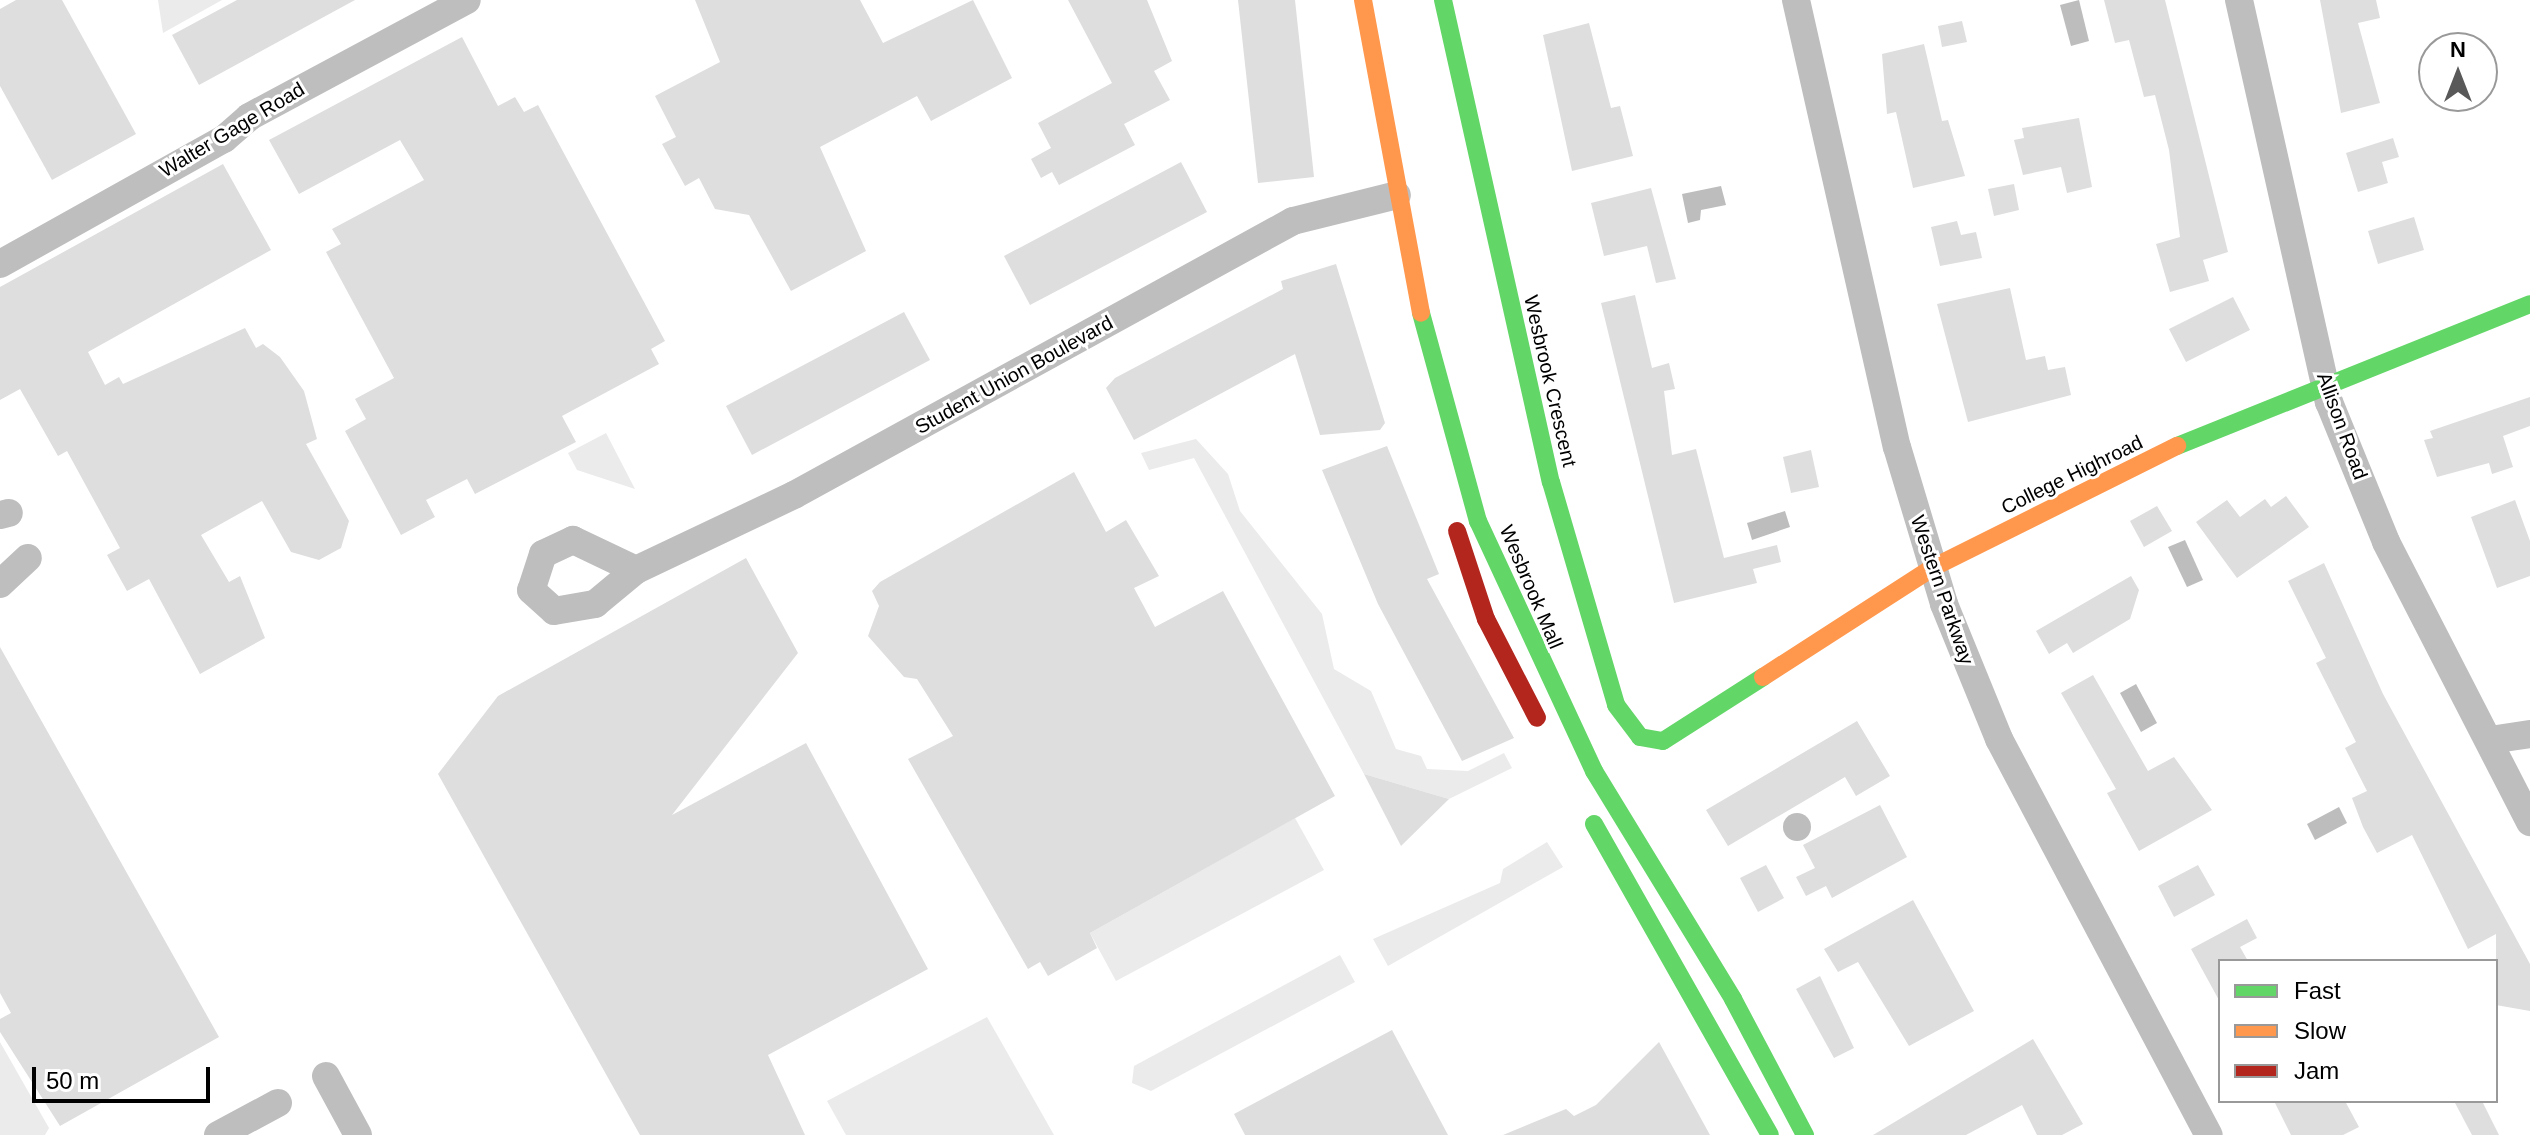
<!DOCTYPE html>
<html>
<head>
<meta charset="utf-8">
<style>
	body { margin:0 }
	#map { position:relative; width:2530px; height:1135px; overflow:hidden; background:#fff; font-family:Helvetica,sans-serif }
	div>[style] { position:absolute }
	[style*='--x'] { left:calc(var(--x)*1px); top:calc(var(--y)*1px); width:calc(var(--w)*1px); rotate:calc(var(--a)*1deg) }
	.green>* { inset:0; background:#ebebeb }
	.water>* { inset:0; background:#bdbdbd }
	.round { border-radius:50% }
	.building>* { inset:0; background:#dedede }
	.street>* { height:28px; margin:-14px; padding:0 14px; transform-origin:14px; border-radius:14px; background:#bebebe }
	.fast>* { height:18px; margin:-9px; padding:0 9px; transform-origin:9px; border-radius:9px; background:#63d668 }
	.slow>* { height:18px; margin:-9px; padding:0 9px; transform-origin:9px; border-radius:9px; background:#ff974d }
	.jam>* { height:18px; margin:-9px; padding:0 9px; transform-origin:9px; border-radius:9px; background:#b3261e }
	span { translate:-50% -50%; white-space:nowrap; text-align:center; line-height:1.15; -webkit-text-stroke:6px #fff; paint-order:stroke }
	.street-label { font-size:20px; color:#000 }
	.legend { position:absolute; left:2218px; top:959px; width:280px; height:144px; box-sizing:border-box; background:#fff; border:2px solid #999; margin:0; padding:10px 14px; list-style:none; font-size:24px; color:#000 }
	.legend li { display:flex; align-items:center; gap:16px; height:40px }
	.legend b { width:40px; border:2px solid #999 }
	.north { position:absolute; left:2418px; top:32px; width:80px; height:80px; box-sizing:border-box; background:#fff; border:2px solid #999; border-radius:50%; rotate:0deg; font-size:22px; font-weight:700; line-height:32px; text-align:center; color:#000 }
	.north::after { content:''; display:block; margin:auto; width:28px; height:36px; background:#595959; clip-path:polygon(50% 0,100% 100%,50% 72%,0 100%) }
	.scale { position:absolute; left:32px; top:1067px; width:178px; height:36px; box-sizing:border-box; border:4px solid #000; border-top:0; padding-left:10px; font-size:24px; line-height:28px; white-space:nowrap; color:#000; -webkit-text-stroke:6px #fff; paint-order:stroke }
</style>
</head>
<body>
<div id="map">
	<div class="green">
		<i style="clip-path:polygon(158px 0,222px 0,163px 33px)"></i>
		<i style="clip-path:polygon(606px 433px,635px 489px,577px 470px,568px 453px)"></i>
		<i style="clip-path:polygon(1196px 439px,1228px 474px,1240px 511px,1322px 614px,1334px 669px,1371px 691px,1396px 749px,1421px 756px,1427px 769px,1468px 771px,1504px 753px,1512px 768px,1449px 799px,1364px 774px,1194px 458px,1149px 470px,1141px 453px)"></i>
		<i style="clip-path:polygon(1295px 818px,1324px 870px,1116px 981px,1090px 933px)"></i>
		<i style="clip-path:polygon(1547px 842px,1563px 867px,1388px 966px,1373px 939px,1500px 883px,1503px 869px)"></i>
		<i style="clip-path:polygon(1340px 955px,1355px 982px,1151px 1091px,1132px 1083px,1134px 1066px)"></i>
		<i style="clip-path:polygon(987px 1017px,1054px 1135px,846px 1135px,827px 1101px)"></i>
		<i style="clip-path:polygon(0 1042px,49px 1128px,45px 1135px,0 1135px)"></i>
	</div>
	<div class="water">
		<i style="clip-path:polygon(2079px 0,2089px 41px,2071px 46px,2060px 5px)"></i>
		<i style="clip-path:polygon(1721px 186px,1726px 205px,1701px 210px,1700px 220px,1688px 223px,1682px 194px)"></i>
		<i style="clip-path:polygon(1785px 511px,1790px 527px,1752px 540px,1747px 523px)"></i>
		<i style="clip-path:polygon(2185px 540px,2203px 580px,2187px 587px,2168px 547px)"></i>
		<i style="clip-path:polygon(2136px 684px,2157px 723px,2141px 732px,2120px 693px)"></i>
		<i style="clip-path:polygon(2339px 807px,2347px 823px,2315px 840px,2307px 824px)"></i>
		<i class="round" style="left:1783px;top:813px;width:28px;height:28px"></i>
	</div>
	<div class="building">
		<i style="clip-path:polygon(16px 0,62px 0,136px 134px,52px 180px,0 86px,0 9px)"></i>
		<i style="clip-path:polygon(237px 0,355px 0,199px 85px,172px 35px)"></i>
		<i style="clip-path:polygon(695px 0,860px 0,883px 43px,973px 0,1012px 78px,931px 121px,917px 96px,820px 147px,866px 251px,791px 291px,749px 215px,715px 209px,699px 178px,685px 186px,662px 144px,676px 137px,655px 96px,720px 62px)"></i>
		<i style="clip-path:polygon(1068px 0,1147px 0,1172px 61px,1154px 71px,1170px 100px,1124px 124px,1135px 145px,1059px 185px,1052px 172px,1041px 178px,1031px 159px,1051px 148px,1038px 123px,1112px 83px)"></i>
		<i style="clip-path:polygon(1238px 0,1295px 0,1314px 177px,1258px 183px)"></i>
		<i style="clip-path:polygon(2104px 0,2165px 0,2228px 252px,2203px 260px,2209px 281px,2170px 292px,2156px 244px,2180px 237px,2169px 150px,2155px 95px,2144px 97px,2129px 40px,2115px 43px)"></i>
		<i style="clip-path:polygon(2320px 0,2376px 0,2380px 18px,2358px 23px,2380px 103px,2341px 113px)"></i>
		<i style="clip-path:polygon(1962px 21px,1967px 42px,1942px 47px,1938px 26px)"></i>
		<i style="clip-path:polygon(1589px 23px,1611px 108px,1620px 106px,1633px 156px,1572px 171px,1543px 35px)"></i>
		<i style="clip-path:polygon(462px 37px,498px 106px,515px 97px,524px 112px,538px 105px,665px 341px,651px 349px,659px 364px,562px 416px,576px 442px,475px 494px,467px 479px,426px 500px,435px 517px,401px 535px,345px 431px,366px 419px,355px 399px,394px 378px,326px 252px,341px 244px,332px 229px,424px 180px,400px 140px,299px 194px,269px 140px)"></i>
		<i style="clip-path:polygon(1924px 44px,1942px 121px,1948px 120px,1965px 176px,1913px 188px,1896px 112px,1887px 114px,1882px 54px)"></i>
		<i style="clip-path:polygon(2079px 118px,2092px 187px,2067px 193px,2061px 167px,2023px 175px,2014px 140px,2024px 138px,2022px 128px)"></i>
		<i style="clip-path:polygon(2393px 138px,2399px 157px,2382px 162px,2388px 183px,2358px 192px,2346px 153px)"></i>
		<i style="clip-path:polygon(1181px 162px,1207px 212px,1030px 305px,1004px 256px)"></i>
		<i style="clip-path:polygon(223px 164px,271px 250px,88px 352px,105px 385px,119px 377px,123px 384px,245px 328px,256px 348px,263px 344px,280px 357px,304px 391px,317px 439px,306px 444px,349px 521px,341px 548px,319px 560px,291px 552px,262px 501px,201px 535px,229px 582px,240px 576px,265px 638px,200px 674px,149px 579px,127px 591px,107px 555px,120px 548px,67px 451px,58px 456px,20px 389px,0 400px,0 287px)"></i>
		<i style="clip-path:polygon(2014px 184px,2019px 210px,1994px 216px,1988px 189px)"></i>
		<i style="clip-path:polygon(1651px 188px,1676px 279px,1656px 283px,1647px 246px,1604px 256px,1591px 203px)"></i>
		<i style="clip-path:polygon(2414px 217px,2424px 250px,2378px 264px,2368px 231px)"></i>
		<i style="clip-path:polygon(1957px 221px,1961px 235px,1976px 232px,1982px 258px,1940px 266px,1931px 227px)"></i>
		<i style="clip-path:polygon(1336px 264px,1385px 423px,1380px 430px,1320px 435px,1295px 354px,1134px 440px,1106px 388px,1115px 378px,1283px 289px,1281px 281px)"></i>
		<i style="clip-path:polygon(2010px 288px,2026px 360px,2045px 356px,2048px 370px,2065px 367px,2071px 395px,1968px 422px,1937px 304px)"></i>
		<i style="clip-path:polygon(1635px 295px,1652px 368px,1669px 363px,1675px 389px,1664px 391px,1672px 455px,1696px 449px,1724px 558px,1777px 545px,1781px 562px,1753px 569px,1757px 583px,1674px 603px,1601px 303px)"></i>
		<i style="clip-path:polygon(2233px 297px,2250px 330px,2186px 362px,2169px 329px)"></i>
		<i style="clip-path:polygon(904px 312px,930px 360px,752px 455px,726px 406px)"></i>
		<i style="clip-path:polygon(2530px 397px,2530px 426px,2503px 436px,2513px 467px,2492px 474px,2489px 463px,2437px 477px,2424px 440px,2433px 438px,2430px 431px)"></i>
		<i style="clip-path:polygon(1387px 446px,1439px 574px,1427px 579px,1514px 738px,1462px 761px,1378px 604px,1322px 470px)"></i>
		<i style="clip-path:polygon(1811px 450px,1819px 487px,1791px 493px,1783px 457px)"></i>
		<i style="clip-path:polygon(1074px 472px,1106px 532px,1126px 520px,1159px 576px,1134px 588px,1155px 627px,1223px 591px,1335px 796px,1090px 933px,1097px 948px,1048px 976px,1040px 962px,1028px 969px,908px 759px,953px 736px,917px 679px,904px 677px,868px 636px,879px 606px,872px 591px,880px 582px)"></i>
		<i style="clip-path:polygon(2286px 496px,2309px 527px,2237px 578px,2196px 522px,2227px 500px,2240px 517px,2265px 499px,2271px 507px)"></i>
		<i style="clip-path:polygon(2515px 500px,2530px 541px,2530px 576px,2497px 588px,2471px 517px)"></i>
		<i style="clip-path:polygon(2157px 506px,2172px 531px,2144px 547px,2130px 521px)"></i>
		<i style="clip-path:polygon(746px 558px,798px 653px,672px 815px,806px 743px,928px 969px,768px 1055px,805px 1135px,640px 1135px,438px 774px,498px 696px)"></i>
		<i style="clip-path:polygon(2324px 563px,2383px 694px,2530px 964px,2530px 1011px,2496px 1005px,2496px 934px,2468px 949px,2412px 835px,2377px 853px,2363px 827px,2352px 798px,2367px 791px,2345px 748px,2356px 742px,2316px 663px,2326px 658px,2288px 581px)"></i>
		<i style="clip-path:polygon(2131px 576px,2139px 590px,2130px 619px,2073px 653px,2067px 643px,2049px 654px,2036px 631px)"></i>
		<i style="clip-path:polygon(0 647px,219px 1037px,60px 1126px,0 1032px,0 1019px,11px 1013px,0 993px)"></i>
		<i style="clip-path:polygon(2093px 675px,2148px 771px,2174px 757px,2212px 810px,2139px 851px,2107px 793px,2116px 789px,2061px 693px)"></i>
		<i style="clip-path:polygon(1857px 721px,1890px 776px,1856px 796px,1845px 777px,1728px 846px,1706px 810px)"></i>
		<i style="clip-path:polygon(1364px 774px,1449px 799px,1401px 846px)"></i>
		<i style="clip-path:polygon(1880px 805px,1907px 857px,1832px 898px,1826px 886px,1806px 896px,1796px 877px,1815px 868px,1803px 845px)"></i>
		<i style="clip-path:polygon(1766px 865px,1784px 898px,1758px 912px,1740px 878px)"></i>
		<i style="clip-path:polygon(2198px 865px,2215px 895px,2174px 917px,2158px 886px)"></i>
		<i style="clip-path:polygon(1913px 900px,1974px 1011px,1909px 1046px,1858px 962px,1838px 972px,1824px 949px)"></i>
		<i style="clip-path:polygon(2247px 919px,2257px 938px,2240px 947px,2248px 961px,2220px 961px,2220px 1002px,2191px 949px)"></i>
		<i style="clip-path:polygon(1820px 976px,1854px 1048px,1834px 1058px,1796px 989px)"></i>
		<i style="clip-path:polygon(1392px 1030px,1448px 1135px,1245px 1135px,1234px 1114px)"></i>
		<i style="clip-path:polygon(2033px 1039px,2083px 1124px,2062px 1135px,2037px 1135px,2022px 1105px,1966px 1135px,1873px 1135px)"></i>
		<i style="clip-path:polygon(1659px 1042px,1710px 1135px,1503px 1135px,1566px 1109px,1574px 1116px,1596px 1105px)"></i>
		<i style="clip-path:polygon(2274px 1101px,2345px 1101px,2359px 1127px,2343px 1135px,2291px 1135px)"></i>
		<i style="clip-path:polygon(2454px 1101px,2482px 1101px,2499px 1135px,2472px 1135px)"></i>
	</div>
	<div class="street">
		<i style="--x:1796;--y:0;--w:458;--a:77.3"></i>
		<i style="--x:1897;--y:447;--w:164;--a:73.3"></i>
		<i style="--x:1944;--y:604;--w:146;--a:67.8"></i>
		<i style="--x:1999;--y:739;--w:448;--a:62.1"></i>
		<i style="--x:2239;--y:0;--w:412;--a:77.4"></i>
		<i style="--x:2329;--y:402;--w:151;--a:67.8"></i>
		<i style="--x:2386;--y:542;--w:315;--a:62.8"></i>
		<i style="--x:0;--y:264;--w:257;--a:-29.2"></i>
		<i style="--x:224;--y:139;--w:33;--a:-41"></i>
		<i style="--x:249;--y:117;--w:247;--a:-28.2"></i>
		<i style="--x:0;--y:515;--w:9;--a:-13"></i>
		<i style="--x:636;--y:570;--w:70;--a:-154.5"></i>
		<i style="--x:573;--y:540;--w:33;--a:155"></i>
		<i style="--x:543;--y:554;--w:38;--a:108"></i>
		<i style="--x:531;--y:590;--w:31;--a:42"></i>
		<i style="--x:554;--y:611;--w:42;--a:-9.7"></i>
		<i style="--x:595;--y:604;--w:53;--a:-39.7"></i>
		<i style="--x:636;--y:570;--w:175;--a:-25.4"></i>
		<i style="--x:794;--y:495;--w:569;--a:-28.77"></i>
		<i style="--x:1293;--y:221;--w:107;--a:-14"></i>
		<i style="--x:0;--y:584;--w:38;--a:-43"></i>
		<i style="--x:2490;--y:740;--w:40;--a:-8.5"></i>
		<i style="--x:326;--y:1076;--w:67;--a:61.5"></i>
		<i style="--x:218;--y:1135;--w:68;--a:-28.1"></i>
	</div>
	<div class="fast">
		<i style="--x:1443;--y:0;--w:494;--a:77.4"></i>
		<i style="--x:1551;--y:482;--w:232;--a:73.7"></i>
		<i style="--x:1616;--y:705;--w:40;--a:53"></i>
		<i style="--x:1640;--y:737;--w:23;--a:10"></i>
		<i style="--x:1663;--y:741;--w:119;--a:-32.6"></i>
		<i style="--x:1421;--y:313;--w:216;--a:74.7"></i>
		<i style="--x:1478;--y:521;--w:276;--a:65.1"></i>
		<i style="--x:1594;--y:771;--w:267;--a:58.6"></i>
		<i style="--x:1733;--y:999;--w:154;--a:62.1"></i>
		<i style="--x:2177;--y:446;--w:380;--a:-21.9"></i>
		<i style="--x:1594;--y:824;--w:357;--a:60.5"></i>
	</div>
	<div class="slow">
		<i style="--x:1363;--y:0;--w:318;--a:79.5"></i>
		<i style="--x:1763;--y:677;--w:201;--a:-32.8"></i>
		<i style="--x:1932;--y:568;--w:274;--a:-26.5"></i>
	</div>
	<div class="jam">
		<i style="--x:1457;--y:531;--w:93;--a:71.8"></i>
		<i style="--x:1486;--y:619;--w:111;--a:62.7"></i>
	</div>
	<div class="street-label">
		<span style="left:232px;top:130px;rotate:-31deg">Walter Gage Road</span>
		<span style="left:1014px;top:375px;rotate:-29deg">Student Union Boulevard</span>
		<span style="left:1550px;top:381px;rotate:77deg">Wesbrook Crescent</span>
		<span style="left:2342px;top:426px;rotate:70deg">Allison Road</span>
		<span style="left:2072px;top:475px;rotate:-26deg">College Highroad</span>
		<span style="left:1531px;top:587px;rotate:67deg">Wesbrook Mall</span>
		<span style="left:1942px;top:590px;rotate:71deg">Western Parkway</span>
	</div>
	<ul class="legend">
	<li><b style="height:10px;background:#63d668"></b>Fast</li>
	<li><b style="height:10px;background:#ff974d"></b>Slow</li>
	<li><b style="height:10px;background:#b3261e"></b>Jam</li>
	</ul>
	<div class="north">N</div>
	<div class="scale">50 m</div>
</div>
</body>
</html>
